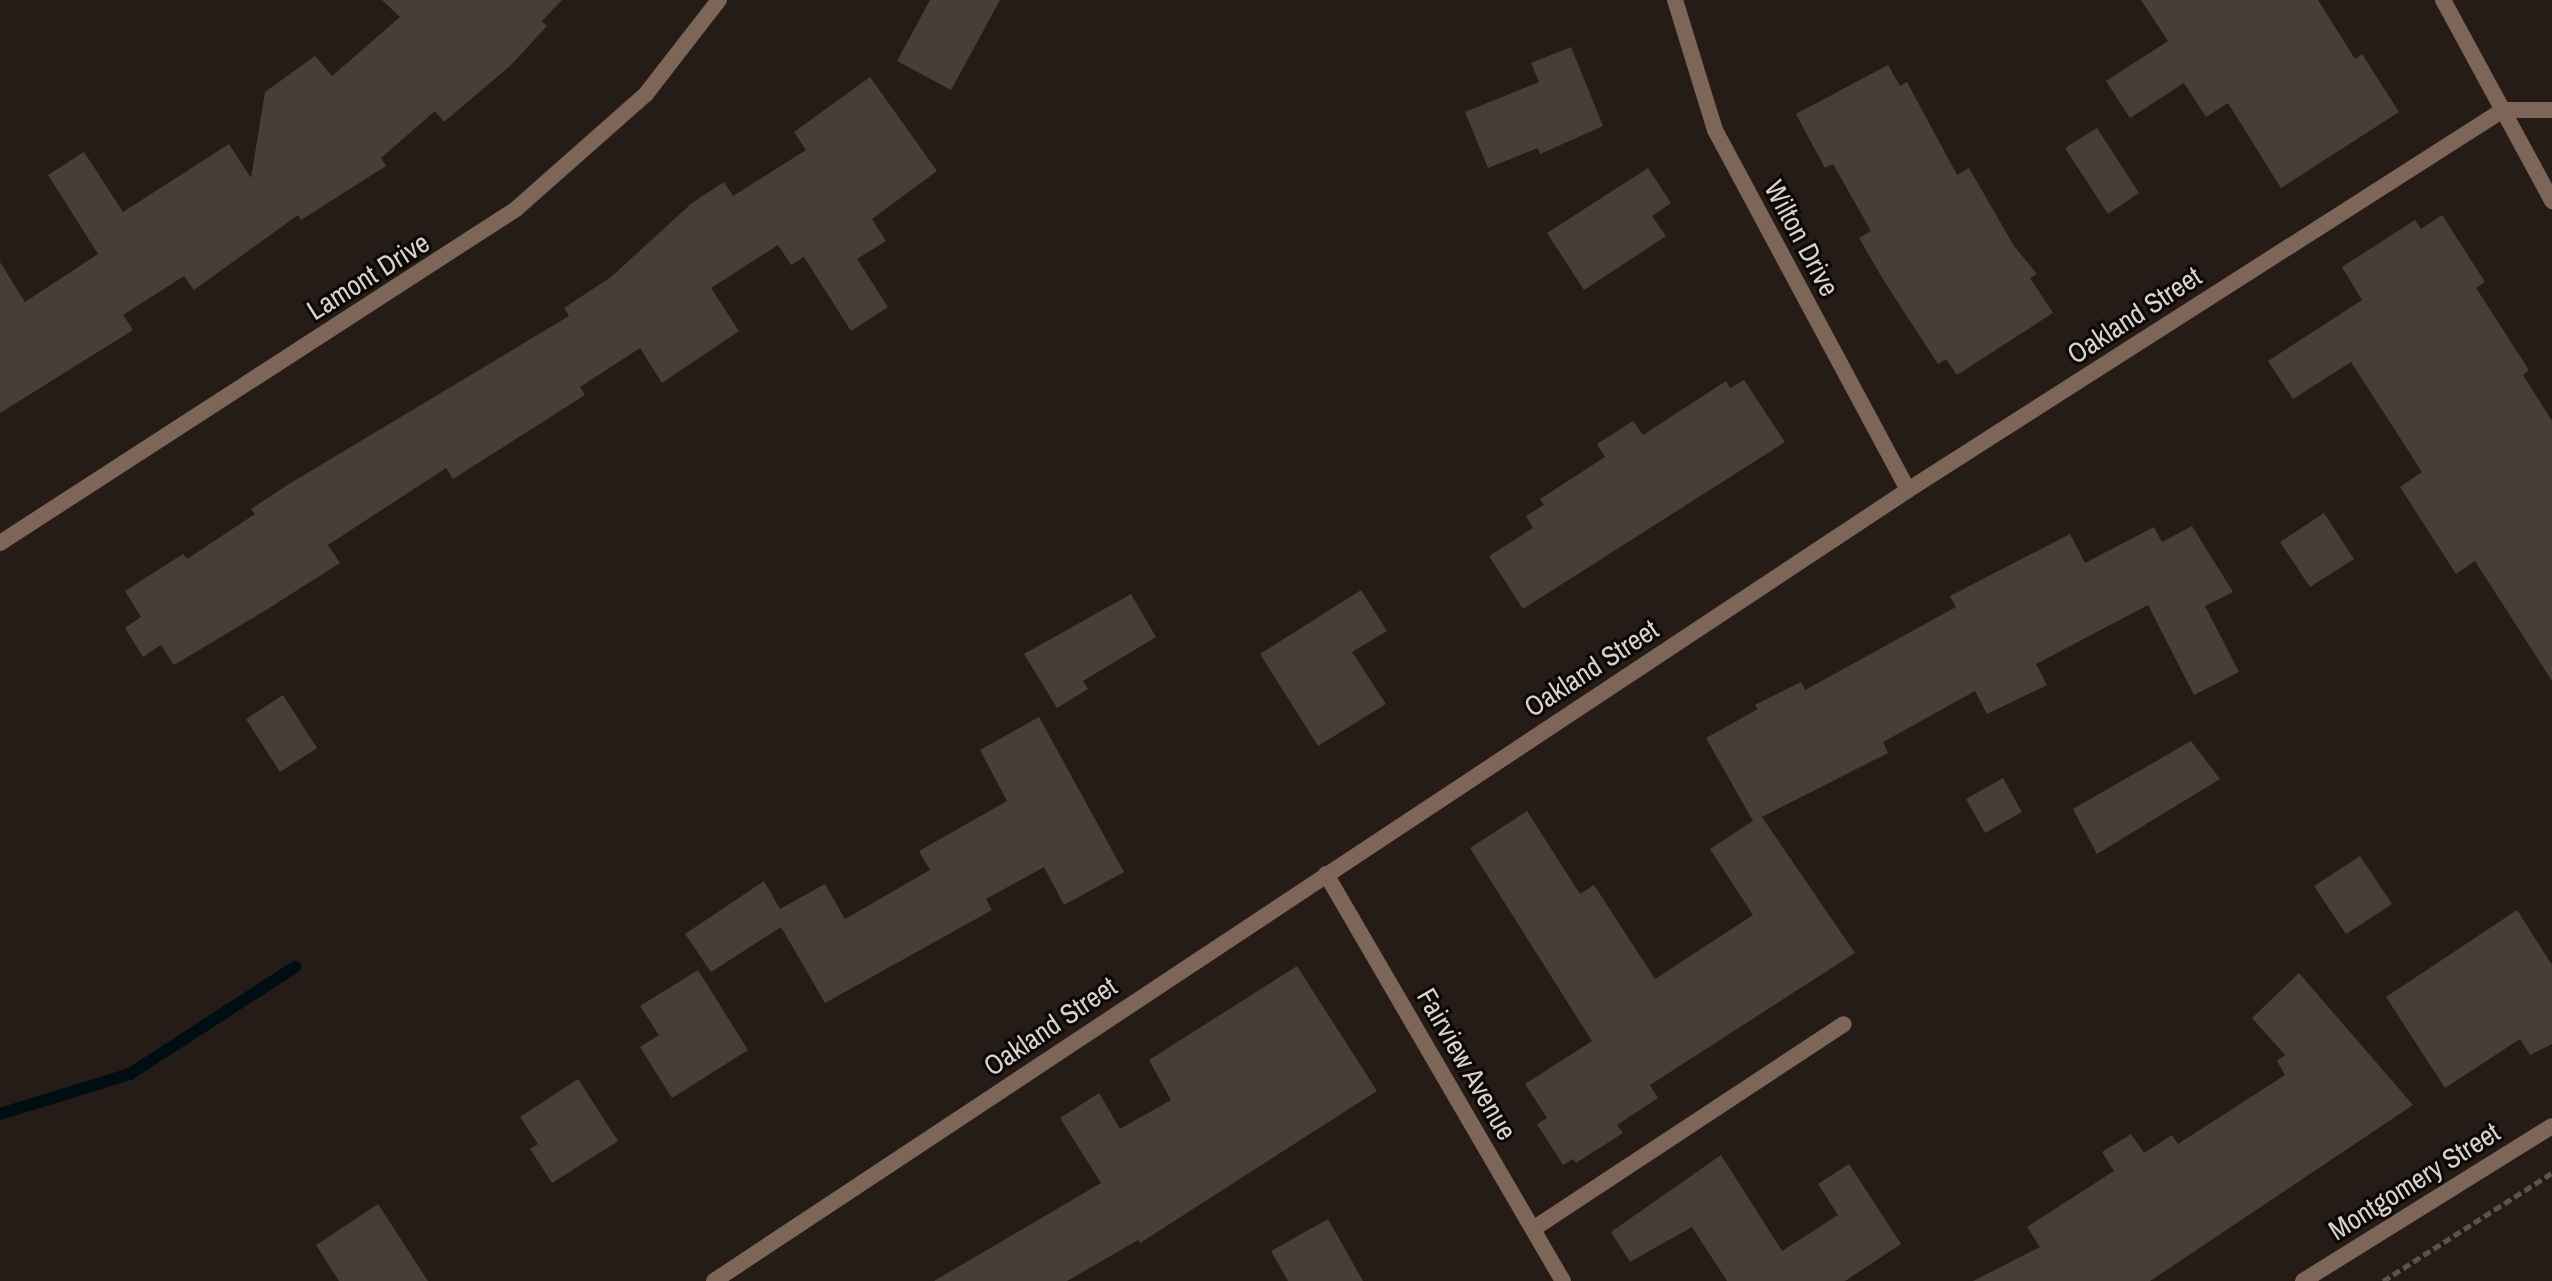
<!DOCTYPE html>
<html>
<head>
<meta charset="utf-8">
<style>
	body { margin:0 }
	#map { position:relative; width:2552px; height:1281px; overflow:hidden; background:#261c17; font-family:"Archivo Narrow",sans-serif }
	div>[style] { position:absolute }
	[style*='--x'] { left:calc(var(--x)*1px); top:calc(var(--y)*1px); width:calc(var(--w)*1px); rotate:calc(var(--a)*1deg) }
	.stream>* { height:12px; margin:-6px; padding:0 6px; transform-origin:6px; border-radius:6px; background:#000d13 }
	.building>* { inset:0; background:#493d37 }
	.path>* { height:5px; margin-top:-2.5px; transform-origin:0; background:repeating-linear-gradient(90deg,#5c534f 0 8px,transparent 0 12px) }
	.lane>* { height:16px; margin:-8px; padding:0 8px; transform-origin:8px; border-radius:8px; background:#7d6558 }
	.street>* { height:16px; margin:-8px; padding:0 8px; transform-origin:8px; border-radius:8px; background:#7d6558 }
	span { translate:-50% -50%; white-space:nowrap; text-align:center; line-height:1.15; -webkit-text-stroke:6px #0c0806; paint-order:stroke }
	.street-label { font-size:28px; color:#d8d1cd }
</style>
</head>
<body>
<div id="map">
	<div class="stream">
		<i style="--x:0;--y:1114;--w:136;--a:-17.1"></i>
		<i style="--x:130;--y:1074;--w:197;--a:-33"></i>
	</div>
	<div class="building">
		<i style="clip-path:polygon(382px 0,562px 0,542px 21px,547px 26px,510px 66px,444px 122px,435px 111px,381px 158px,386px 166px,301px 220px,298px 215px,194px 290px,184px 276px,123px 315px,133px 330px,0 413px,0 262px,25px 302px,98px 254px,48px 175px,84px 152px,123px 212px,229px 144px,251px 178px,265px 92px,315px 56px,332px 76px,400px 17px)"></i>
		<i style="clip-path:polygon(930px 0,1000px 0,951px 90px,897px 61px)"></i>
		<i style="clip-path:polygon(2141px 0,2318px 0,2355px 59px,2362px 54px,2399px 112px,2281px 188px,2228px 103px,2206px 117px,2184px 83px,2130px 118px,2106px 81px,2168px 41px)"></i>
		<i style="clip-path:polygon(1571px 47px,1603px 126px,1540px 154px,1538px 148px,1488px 168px,1465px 112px,1539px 82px,1531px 63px)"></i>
		<i style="clip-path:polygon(1888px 65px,1900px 86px,1907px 82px,1957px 175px,1969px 168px,2014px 246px,2037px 274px,2030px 278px,2053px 313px,1957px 375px,1946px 359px,1938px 364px,1884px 281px,1859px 238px,1871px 231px,1833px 164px,1825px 168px,1796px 114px)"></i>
		<i style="clip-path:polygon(870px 77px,937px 171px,872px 219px,886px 241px,857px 259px,888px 307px,851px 331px,804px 257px,791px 265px,778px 245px,711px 288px,739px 331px,662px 383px,640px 348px,580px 387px,585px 395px,453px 479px,446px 468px,328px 545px,340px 563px,266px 610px,174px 665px,161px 645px,143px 657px,125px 628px,141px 617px,125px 591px,183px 554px,187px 559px,255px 514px,251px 509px,289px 484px,569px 316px,564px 308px,611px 277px,692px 203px,724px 182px,733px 196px,806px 150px,794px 132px)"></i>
		<i style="clip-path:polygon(2097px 128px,2139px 193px,2108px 214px,2065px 148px)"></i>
		<i style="clip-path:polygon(1648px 168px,1671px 203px,1652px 216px,1666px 236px,1584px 290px,1547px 233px)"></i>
		<i style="clip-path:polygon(2442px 215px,2485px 282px,2476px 288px,2529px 370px,2523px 375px,2552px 421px,2552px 681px,2475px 561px,2456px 574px,2400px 487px,2422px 472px,2351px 362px,2293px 399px,2268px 361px,2362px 300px,2342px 267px,2415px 220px,2421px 229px)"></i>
		<i style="clip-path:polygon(1744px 380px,1785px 442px,1523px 609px,1489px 556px,1533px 528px,1526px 516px,1544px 505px,1540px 499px,1605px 457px,1597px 444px,1633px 421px,1643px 435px,1726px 381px,1730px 388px)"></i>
		<i style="clip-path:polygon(2324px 513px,2354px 559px,2310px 587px,2280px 542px)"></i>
		<i style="clip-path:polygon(2192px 526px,2233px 592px,2205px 606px,2239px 672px,2194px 695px,2148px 605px,2036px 664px,2047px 685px,1987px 714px,1975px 691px,1883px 742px,1888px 753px,1762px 817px,1855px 953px,1650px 1085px,1658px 1098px,1617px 1125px,1623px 1133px,1576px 1163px,1573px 1159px,1563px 1165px,1537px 1124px,1547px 1118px,1525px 1084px,1592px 1041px,1470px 848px,1527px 811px,1580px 894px,1594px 885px,1655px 979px,1753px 915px,1710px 849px,1753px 821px,1706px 738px,1758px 709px,1755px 705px,1801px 682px,1805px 690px,1956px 607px,1950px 596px,2070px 534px,2085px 563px,2154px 527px,2162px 542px)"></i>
		<i style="clip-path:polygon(1361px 590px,1387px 631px,1352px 652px,1386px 704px,1318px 746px,1260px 654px)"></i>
		<i style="clip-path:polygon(1131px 594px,1156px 637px,1083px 681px,1088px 689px,1057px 708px,1024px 654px)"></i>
		<i style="clip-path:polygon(283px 695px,317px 748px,280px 772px,246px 719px)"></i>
		<i style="clip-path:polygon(1039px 717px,1124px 872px,1064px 905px,1044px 867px,986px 899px,992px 910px,825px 1003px,781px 927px,711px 972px,685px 934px,764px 881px,780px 909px,825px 884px,845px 919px,930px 870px,919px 851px,1007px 801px,980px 750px)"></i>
		<i style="clip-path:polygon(2191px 741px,2220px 779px,2097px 854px,2073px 809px)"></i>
		<i style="clip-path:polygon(2003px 778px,2022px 812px,1985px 833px,1966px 799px)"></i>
		<i style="clip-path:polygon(2360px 856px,2392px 904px,2346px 934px,2314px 886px)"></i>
		<i style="clip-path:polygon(2517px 910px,2552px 965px,2552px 1044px,2530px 1055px,2520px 1039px,2445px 1088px,2386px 997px)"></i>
		<i style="clip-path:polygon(1297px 966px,1377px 1091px,1140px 1243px,1138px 1240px,1067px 1281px,934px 1281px,1101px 1183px,1060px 1118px,1099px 1093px,1120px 1129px,1171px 1100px,1149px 1060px)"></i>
		<i style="clip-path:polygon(698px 970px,748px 1050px,672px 1098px,640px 1047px,659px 1035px,640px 1006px)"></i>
		<i style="clip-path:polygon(2299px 973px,2413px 1105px,2150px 1281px,1973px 1281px,2040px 1247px,2027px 1227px,2114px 1171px,2102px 1152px,2131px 1134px,2144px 1153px,2172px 1135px,2178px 1144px,2285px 1075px,2277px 1061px,2285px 1055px,2252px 1018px)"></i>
		<i style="clip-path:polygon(578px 1079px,618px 1141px,552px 1183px,530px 1149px,538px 1144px,520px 1117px)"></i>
		<i style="clip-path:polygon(1721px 1155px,1782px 1251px,1838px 1215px,1818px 1184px,1849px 1164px,1901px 1244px,1845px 1281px,1727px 1281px,1692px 1227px,1630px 1262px,1611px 1232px)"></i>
		<i style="clip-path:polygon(378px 1204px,428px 1281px,339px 1281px,316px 1245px)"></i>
		<i style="clip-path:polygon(1328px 1219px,1363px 1281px,1288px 1281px,1271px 1251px)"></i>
	</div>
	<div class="path">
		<i style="--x:2383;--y:1281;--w:201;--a:-32.6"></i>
	</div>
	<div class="lane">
		<i style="--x:1533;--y:1229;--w:372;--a:-33.4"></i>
	</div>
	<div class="street">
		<i style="--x:1675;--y:0;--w:136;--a:72.9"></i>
		<i style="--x:1715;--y:130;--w:408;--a:61.8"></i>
		<i style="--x:2443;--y:0;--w:229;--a:61.5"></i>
		<i style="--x:0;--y:543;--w:615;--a:-32.91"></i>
		<i style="--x:516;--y:209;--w:174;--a:-41.5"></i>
		<i style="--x:646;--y:94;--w:119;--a:-52.2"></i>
		<i style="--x:1326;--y:874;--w:471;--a:59.8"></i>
		<i style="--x:714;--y:1281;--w:1432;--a:-33.52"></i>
		<i style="--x:1908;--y:490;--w:706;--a:-32.56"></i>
		<i style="--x:2503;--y:110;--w:49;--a:0"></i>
		<i style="--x:2303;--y:1281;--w:293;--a:-31.9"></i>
	</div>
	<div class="street-label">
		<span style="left:1802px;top:238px;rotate:62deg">Wilton Drive</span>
		<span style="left:368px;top:276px;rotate:-32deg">Lamont Drive</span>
		<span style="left:2134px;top:315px;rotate:-33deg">Oakland Street</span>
		<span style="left:1591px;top:668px;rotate:-33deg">Oakland Street</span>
		<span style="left:1050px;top:1026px;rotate:-34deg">Oakland Street</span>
		<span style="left:1467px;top:1064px;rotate:60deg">Fairview Avenue</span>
		<span style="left:2414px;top:1181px;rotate:-32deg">Montgomery Street</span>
	</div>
</div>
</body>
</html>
